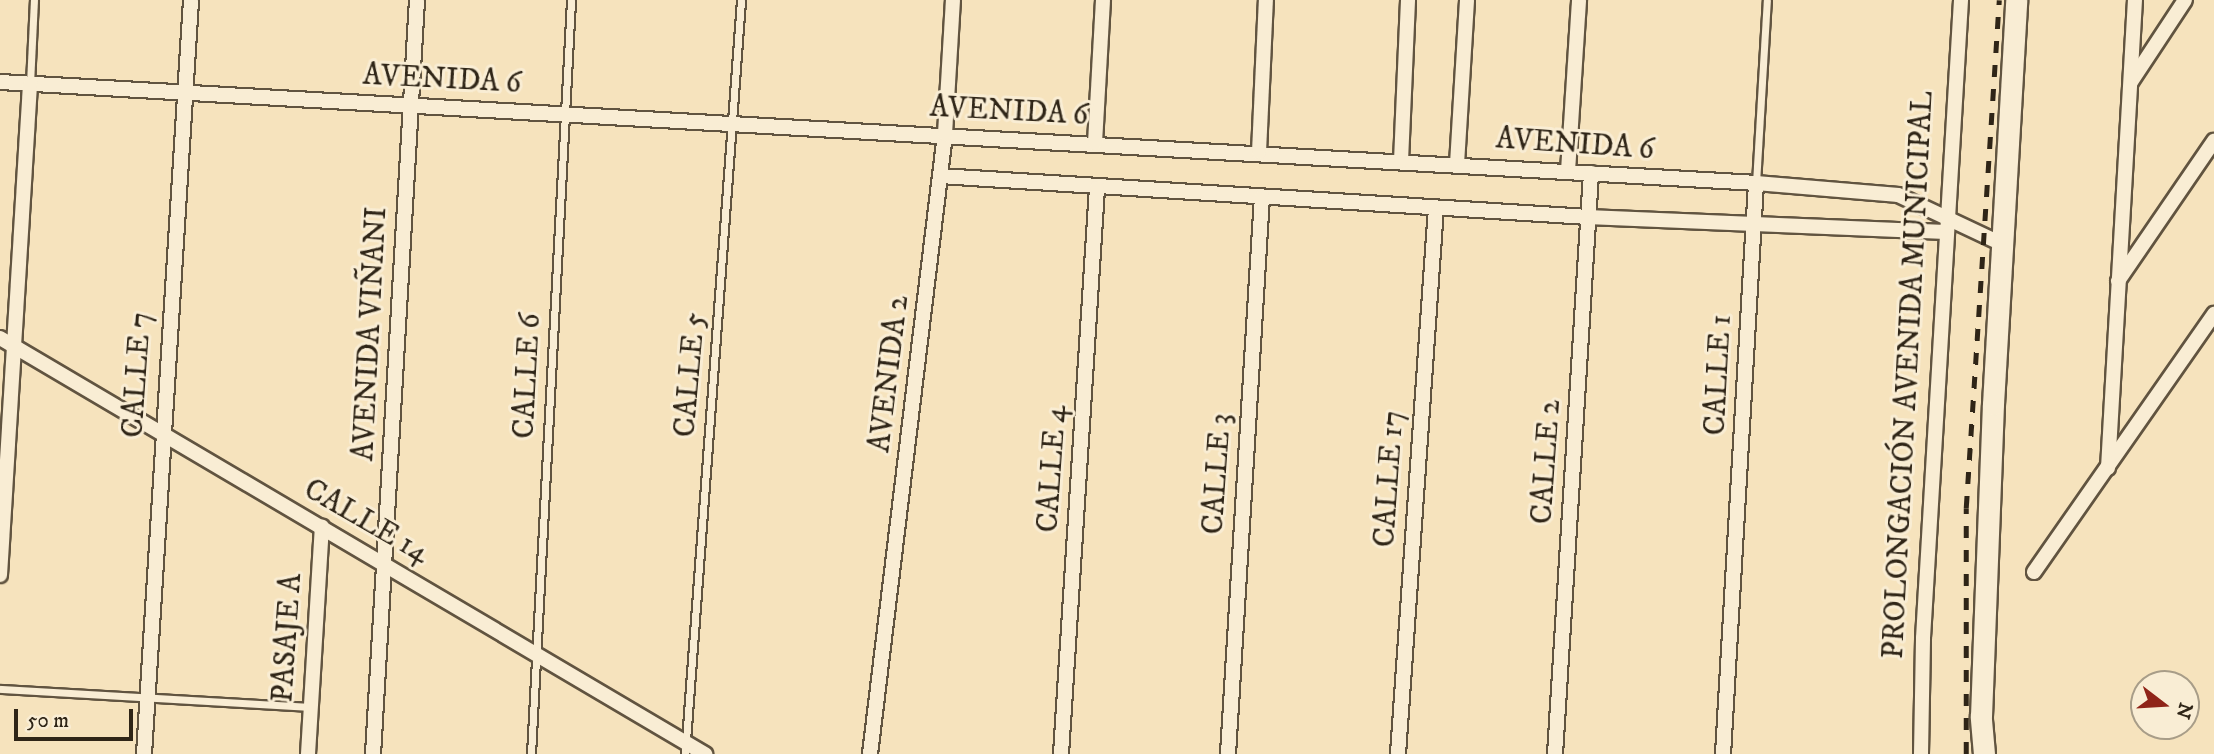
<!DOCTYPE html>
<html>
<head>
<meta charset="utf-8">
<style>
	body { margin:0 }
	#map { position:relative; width:2214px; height:754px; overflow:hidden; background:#f6e3bd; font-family:"IM FELL DW Pica",serif }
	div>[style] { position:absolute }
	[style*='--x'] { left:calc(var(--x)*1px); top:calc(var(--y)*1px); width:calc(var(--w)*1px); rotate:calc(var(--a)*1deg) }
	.roads { filter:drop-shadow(2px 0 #615440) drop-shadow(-2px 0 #615440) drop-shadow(0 2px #615440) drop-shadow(0 -2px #615440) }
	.service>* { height:7px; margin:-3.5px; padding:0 3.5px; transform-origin:3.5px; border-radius:3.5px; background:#f9edd4 }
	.minor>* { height:14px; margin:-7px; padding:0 7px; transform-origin:7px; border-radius:7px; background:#f9edd4 }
	.secondary>* { height:21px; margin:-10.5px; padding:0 10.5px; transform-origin:10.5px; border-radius:10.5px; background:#f9edd4 }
	.rail>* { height:4.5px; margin-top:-2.25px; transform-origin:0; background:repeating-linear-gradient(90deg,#2f2517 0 12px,transparent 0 24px) }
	span { translate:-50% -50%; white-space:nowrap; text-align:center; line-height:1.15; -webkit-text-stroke:6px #f9edd4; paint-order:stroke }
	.street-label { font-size:30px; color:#2f2517 }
	.north { position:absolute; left:2130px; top:670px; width:70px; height:70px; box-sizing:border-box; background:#f9edd4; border:2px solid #a89d88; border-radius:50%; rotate:107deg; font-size:19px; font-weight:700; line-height:28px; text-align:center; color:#2f2517 }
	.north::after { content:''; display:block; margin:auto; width:24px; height:32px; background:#8f2418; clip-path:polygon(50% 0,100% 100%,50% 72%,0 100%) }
	.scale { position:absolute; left:14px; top:709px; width:119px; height:32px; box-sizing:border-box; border:4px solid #2f2517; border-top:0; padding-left:9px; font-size:21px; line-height:24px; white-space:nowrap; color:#2f2517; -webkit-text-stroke:5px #f9edd4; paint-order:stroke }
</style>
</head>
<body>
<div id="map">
	<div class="roads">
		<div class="service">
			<i style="--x:30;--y:84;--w:84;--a:-87.3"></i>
			<i style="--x:1756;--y:183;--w:183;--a:-86.6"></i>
			<i style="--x:0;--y:689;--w:312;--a:3.3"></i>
			<i style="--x:531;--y:754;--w:755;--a:-86.96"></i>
			<i style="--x:685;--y:754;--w:756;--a:-85.75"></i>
		</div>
		<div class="minor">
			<i style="--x:0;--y:82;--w:1759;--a:3.29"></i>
			<i style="--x:1756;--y:183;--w:143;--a:4.8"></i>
			<i style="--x:1898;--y:195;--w:115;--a:25.2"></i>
			<i style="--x:2131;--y:82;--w:98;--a:-56.6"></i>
			<i style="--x:1095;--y:143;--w:143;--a:-86.8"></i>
			<i style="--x:1259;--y:152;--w:152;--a:-87.4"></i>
			<i style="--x:1401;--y:161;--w:161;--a:-87.5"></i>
			<i style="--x:1457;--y:164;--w:164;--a:-86.5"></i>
			<i style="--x:1568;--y:171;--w:171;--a:-86.3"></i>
			<i style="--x:940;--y:176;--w:649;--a:3.62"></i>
			<i style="--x:1588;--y:217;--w:357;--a:2.4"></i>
			<i style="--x:2118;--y:281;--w:170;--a:-55.6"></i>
			<i style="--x:0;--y:338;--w:819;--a:30.54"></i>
			<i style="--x:2108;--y:468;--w:469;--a:-86.7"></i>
			<i style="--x:2034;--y:572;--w:315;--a:-55.1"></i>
			<i style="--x:0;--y:575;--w:492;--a:-86.5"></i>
			<i style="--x:144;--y:754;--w:755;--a:-86.43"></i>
			<i style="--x:308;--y:754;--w:228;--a:-86.5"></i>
			<i style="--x:373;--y:754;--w:755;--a:-86.66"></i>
			<i style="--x:870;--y:754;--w:625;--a:-83.1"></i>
			<i style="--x:945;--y:134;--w:134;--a:-86.6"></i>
			<i style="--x:1061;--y:754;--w:567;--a:-86.36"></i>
			<i style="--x:1228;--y:754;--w:558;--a:-86.51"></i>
			<i style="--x:1398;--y:754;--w:547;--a:-86.02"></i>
			<i style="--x:1555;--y:754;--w:582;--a:-86.45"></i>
			<i style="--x:1723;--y:754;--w:572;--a:-86.69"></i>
			<i style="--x:1921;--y:754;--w:116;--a:-89"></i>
			<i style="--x:1923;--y:638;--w:639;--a:-86.59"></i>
		</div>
		<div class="secondary">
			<i style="--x:1984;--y:754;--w:38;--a:-95"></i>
			<i style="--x:1981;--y:716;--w:312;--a:-87.8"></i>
			<i style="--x:1993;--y:404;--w:405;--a:-86.7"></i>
		</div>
	</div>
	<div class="rail">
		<i style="--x:1966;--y:754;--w:246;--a:-90"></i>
		<i style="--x:1966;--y:508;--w:509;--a:-86.28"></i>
	</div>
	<div class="street-label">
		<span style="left:442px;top:80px;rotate:3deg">AVENIDA 6</span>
		<span style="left:1009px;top:112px;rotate:3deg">AVENIDA 6</span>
		<span style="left:1575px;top:145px;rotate:4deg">AVENIDA 6</span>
		<span style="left:371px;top:334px;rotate:-87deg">AVENIDA VIÑANI</span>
		<span style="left:890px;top:374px;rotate:-83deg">AVENIDA 2</span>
		<span style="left:138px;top:375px;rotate:-86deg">CALLE 7</span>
		<span style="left:691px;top:375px;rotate:-85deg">CALLE 5</span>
		<span style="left:1719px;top:375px;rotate:-87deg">CALLE 1</span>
		<span style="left:1909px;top:375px;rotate:-87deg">PROLONGACIÓN AVENIDA MUNICIPAL</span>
		<span style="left:528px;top:376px;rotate:-87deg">CALLE 6</span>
		<span style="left:1547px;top:462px;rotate:-86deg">CALLE 2</span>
		<span style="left:1053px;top:469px;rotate:-86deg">CALLE 4</span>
		<span style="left:1218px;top:474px;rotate:-86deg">CALLE 3</span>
		<span style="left:1390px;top:479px;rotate:-86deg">CALLE 17</span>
		<span style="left:366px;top:522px;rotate:30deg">CALLE 14</span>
		<span style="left:288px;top:638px;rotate:-86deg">PASAJE A</span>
	</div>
	<div class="north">N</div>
	<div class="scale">50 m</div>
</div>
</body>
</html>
